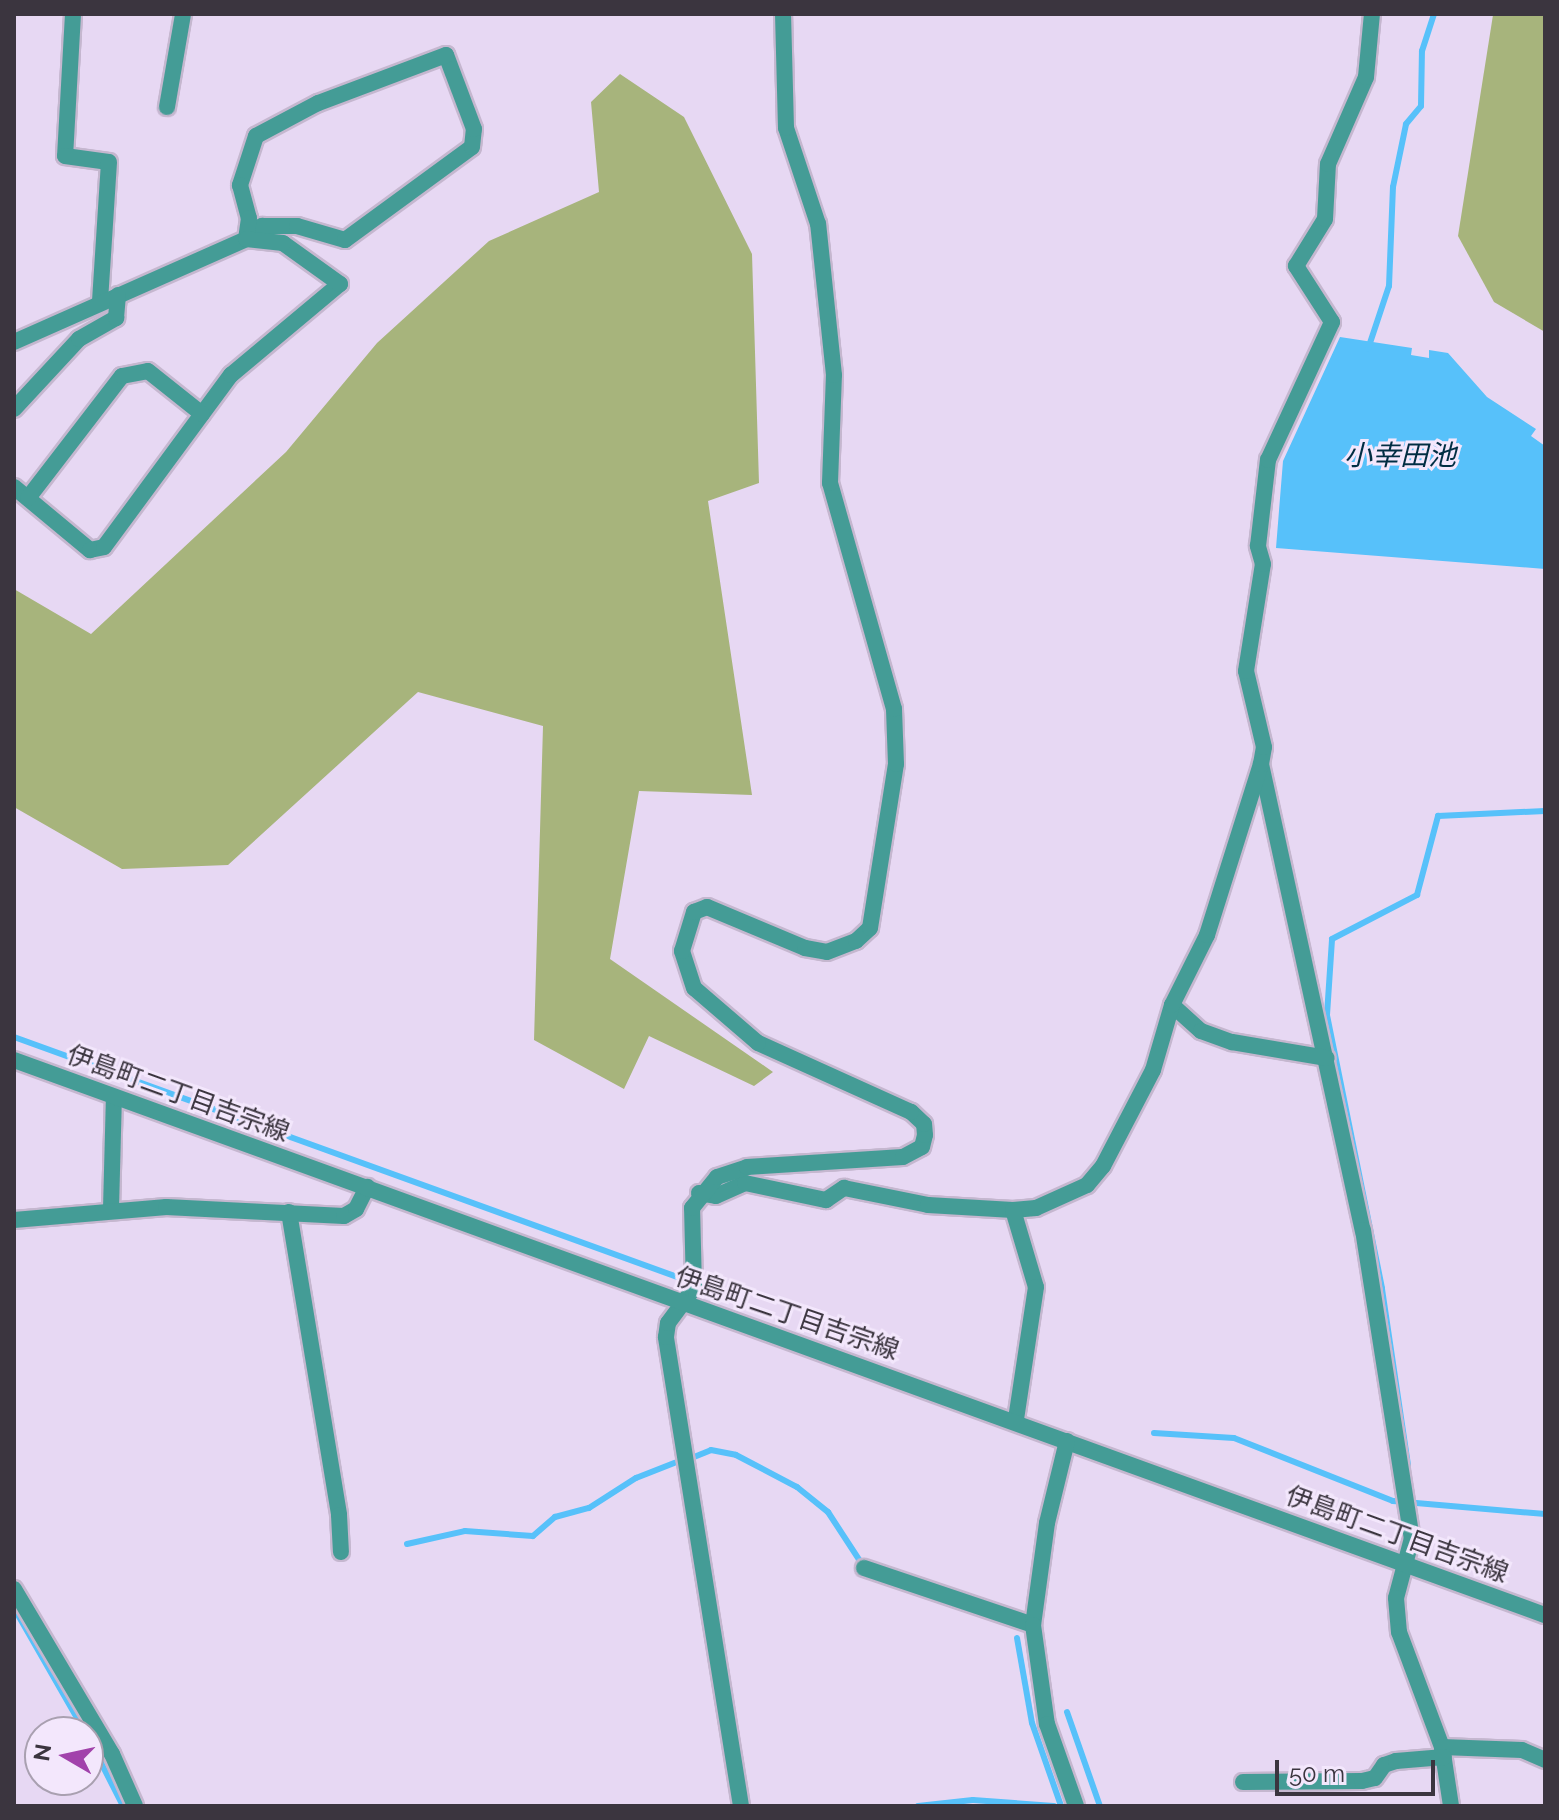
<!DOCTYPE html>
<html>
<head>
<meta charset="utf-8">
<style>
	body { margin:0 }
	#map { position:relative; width:1559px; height:1820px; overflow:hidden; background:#e7d8f3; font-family:Raleway,"Noto Sans JP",sans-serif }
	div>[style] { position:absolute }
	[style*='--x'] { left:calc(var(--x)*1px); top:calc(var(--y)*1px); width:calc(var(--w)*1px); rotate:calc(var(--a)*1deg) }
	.green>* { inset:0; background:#a7b47c }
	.water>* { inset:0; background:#57c1fa }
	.stream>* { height:6px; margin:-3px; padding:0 3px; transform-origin:3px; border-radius:3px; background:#57c1fa }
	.roads { filter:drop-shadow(2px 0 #c5b7cf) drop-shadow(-2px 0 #c5b7cf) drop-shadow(0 2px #c5b7cf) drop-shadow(0 -2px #c5b7cf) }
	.minor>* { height:16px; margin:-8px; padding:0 8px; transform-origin:8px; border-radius:8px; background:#449c96 }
	.tertiary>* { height:16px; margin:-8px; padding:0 8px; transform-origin:8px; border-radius:8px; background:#449c96 }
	span { translate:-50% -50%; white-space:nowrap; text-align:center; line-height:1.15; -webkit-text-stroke:6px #f3e7fc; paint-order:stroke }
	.street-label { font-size:26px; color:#3b353f }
	.water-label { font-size:28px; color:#002d43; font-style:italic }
	.frame { position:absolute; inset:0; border:16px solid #3b353f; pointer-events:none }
	.north { position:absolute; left:24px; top:1716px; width:80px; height:80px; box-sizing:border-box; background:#f3e7fc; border:2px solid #a9a0b0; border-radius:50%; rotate:279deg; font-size:22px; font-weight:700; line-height:32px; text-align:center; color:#3b353f }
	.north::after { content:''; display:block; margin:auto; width:28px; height:36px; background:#a142ab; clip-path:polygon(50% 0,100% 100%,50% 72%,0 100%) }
	.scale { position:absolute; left:1275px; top:1760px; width:160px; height:36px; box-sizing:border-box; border:4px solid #3b353f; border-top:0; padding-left:10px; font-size:24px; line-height:28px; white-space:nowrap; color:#3b353f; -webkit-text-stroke:6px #f3e7fc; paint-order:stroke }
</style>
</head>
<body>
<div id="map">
	<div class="green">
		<i style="clip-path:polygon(1545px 14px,1545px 332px,1494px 302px,1458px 236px,1493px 15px)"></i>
		<i style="clip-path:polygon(620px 74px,684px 117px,752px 254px,759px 483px,708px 501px,752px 795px,639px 791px,610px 959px,773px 1072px,754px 1086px,649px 1036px,624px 1089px,534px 1040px,543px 726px,418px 692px,228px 865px,122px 869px,14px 807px,14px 589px,91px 634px,286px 452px,377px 343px,489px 241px,599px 192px,591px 102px)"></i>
	</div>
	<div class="water">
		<i style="clip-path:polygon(1340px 337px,1412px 348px,1411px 355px,1429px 358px,1429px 350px,1448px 353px,1487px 397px,1536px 429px,1531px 436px,1545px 446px,1545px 569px,1276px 548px,1283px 461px)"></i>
	</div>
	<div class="stream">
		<i style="--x:1368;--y:349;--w:66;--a:-71.6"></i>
		<i style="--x:1389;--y:286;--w:99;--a:-87.7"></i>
		<i style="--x:1393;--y:187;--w:64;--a:-78.3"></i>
		<i style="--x:1406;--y:124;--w:23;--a:-50"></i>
		<i style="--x:1421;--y:106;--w:55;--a:-89"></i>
		<i style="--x:1422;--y:51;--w:39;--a:-72"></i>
		<i style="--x:14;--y:1037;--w:711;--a:19.89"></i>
		<i style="--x:1154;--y:1433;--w:80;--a:3.6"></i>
		<i style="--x:1234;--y:1438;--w:171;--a:21.6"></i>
		<i style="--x:1393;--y:1501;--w:153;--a:4.9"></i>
		<i style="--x:694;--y:1457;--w:18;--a:-22"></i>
		<i style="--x:711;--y:1450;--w:25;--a:11"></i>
		<i style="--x:736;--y:1455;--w:69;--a:27.7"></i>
		<i style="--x:797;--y:1487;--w:40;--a:39"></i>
		<i style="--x:828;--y:1512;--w:59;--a:56.9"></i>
		<i style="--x:1408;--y:1465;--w:179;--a:-98.4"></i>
		<i style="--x:1382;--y:1288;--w:278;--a:-101.4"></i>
		<i style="--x:1327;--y:1015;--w:76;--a:-86.2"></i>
		<i style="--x:1332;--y:939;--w:96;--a:-27.4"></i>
		<i style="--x:1417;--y:895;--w:82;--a:-75.1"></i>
		<i style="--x:1438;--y:816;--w:107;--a:-2.7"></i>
		<i style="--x:407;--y:1544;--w:59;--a:-12.6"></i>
		<i style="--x:465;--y:1531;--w:68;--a:4.2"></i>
		<i style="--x:533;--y:1536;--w:29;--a:-41"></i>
		<i style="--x:555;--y:1517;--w:35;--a:-15"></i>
		<i style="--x:589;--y:1508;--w:56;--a:-32.6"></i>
		<i style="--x:636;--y:1478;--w:41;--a:-21.5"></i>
		<i style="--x:14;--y:1608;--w:143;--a:60.2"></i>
		<i style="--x:1017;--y:1638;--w:86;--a:80"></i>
		<i style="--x:1032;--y:1723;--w:88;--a:70.7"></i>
		<i style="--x:1067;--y:1712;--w:100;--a:70.7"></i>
		<i style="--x:88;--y:1737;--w:77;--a:63.1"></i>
		<i style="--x:918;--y:1806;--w:55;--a:-6.2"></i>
		<i style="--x:973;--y:1800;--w:81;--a:4.2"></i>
	</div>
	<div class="roads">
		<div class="minor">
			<i style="--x:73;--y:14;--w:142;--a:93.2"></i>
			<i style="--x:65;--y:156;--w:44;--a:7.8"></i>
			<i style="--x:109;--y:162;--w:141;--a:93.7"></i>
			<i style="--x:167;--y:107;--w:94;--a:-80.2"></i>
			<i style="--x:14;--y:342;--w:254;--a:-23.9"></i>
			<i style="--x:246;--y:239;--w:21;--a:-39"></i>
			<i style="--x:262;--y:226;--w:35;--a:0"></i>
			<i style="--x:297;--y:226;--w:50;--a:16.3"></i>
			<i style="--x:345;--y:240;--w:157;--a:-36.2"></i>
			<i style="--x:472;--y:147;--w:18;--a:-84"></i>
			<i style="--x:474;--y:129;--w:79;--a:-110.7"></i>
			<i style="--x:446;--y:55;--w:137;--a:159.4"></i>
			<i style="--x:318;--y:103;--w:70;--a:152"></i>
			<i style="--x:256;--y:136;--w:52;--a:108.1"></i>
			<i style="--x:240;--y:185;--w:34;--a:75"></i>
			<i style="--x:249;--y:218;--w:21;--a:98"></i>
			<i style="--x:14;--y:409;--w:96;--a:-47.1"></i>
			<i style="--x:79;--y:339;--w:43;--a:-29.6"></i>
			<i style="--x:116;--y:318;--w:23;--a:-85"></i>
			<i style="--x:14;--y:487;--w:99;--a:39.7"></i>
			<i style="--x:90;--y:550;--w:14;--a:-12"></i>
			<i style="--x:104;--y:547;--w:214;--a:-53.6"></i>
			<i style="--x:231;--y:375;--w:142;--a:-39.9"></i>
			<i style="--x:340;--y:284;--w:70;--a:-144.3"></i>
			<i style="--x:283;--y:243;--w:37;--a:-174"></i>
			<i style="--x:28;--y:498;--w:154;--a:-52.4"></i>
			<i style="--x:122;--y:376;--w:26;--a:-11"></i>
			<i style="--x:148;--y:371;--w:69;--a:38.5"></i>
			<i style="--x:1261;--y:764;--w:477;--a:77.7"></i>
			<i style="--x:1363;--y:1230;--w:312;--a:81"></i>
			<i style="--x:1412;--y:1538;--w:62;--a:104.9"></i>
			<i style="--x:1396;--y:1598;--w:34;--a:85"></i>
			<i style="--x:1399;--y:1632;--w:123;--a:69.5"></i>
			<i style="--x:1442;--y:1747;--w:60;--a:81.3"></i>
			<i style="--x:1172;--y:1005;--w:39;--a:42"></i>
			<i style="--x:1201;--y:1031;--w:33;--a:20"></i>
			<i style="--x:1232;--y:1042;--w:96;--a:9.6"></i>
			<i style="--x:699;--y:1193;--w:17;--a:10"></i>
			<i style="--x:716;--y:1196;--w:32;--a:-24"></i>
			<i style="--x:745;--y:1183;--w:83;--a:11.9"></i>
			<i style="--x:826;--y:1200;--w:22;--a:-34"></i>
			<i style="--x:844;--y:1188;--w:86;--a:11.4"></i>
			<i style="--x:928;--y:1205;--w:85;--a:3.4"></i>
			<i style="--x:1013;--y:1210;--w:23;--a:-5"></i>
			<i style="--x:1036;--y:1208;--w:56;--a:-24.3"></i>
			<i style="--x:1087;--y:1185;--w:25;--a:-50"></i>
			<i style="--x:1103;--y:1166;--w:108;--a:-62.5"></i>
			<i style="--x:1153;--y:1070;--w:68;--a:-73.7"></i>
			<i style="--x:1172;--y:1005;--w:78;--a:-63.4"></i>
			<i style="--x:1207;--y:935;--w:179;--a:-72.5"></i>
			<i style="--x:1261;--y:764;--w:17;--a:-80"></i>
			<i style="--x:1264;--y:747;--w:78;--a:-103.3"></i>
			<i style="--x:1246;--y:671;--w:108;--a:-81"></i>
			<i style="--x:1263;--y:564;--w:19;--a:-106"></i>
			<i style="--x:1258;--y:546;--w:87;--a:-83.4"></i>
			<i style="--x:1268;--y:460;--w:152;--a:-65.1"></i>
			<i style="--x:1332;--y:322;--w:67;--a:-122.7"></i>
			<i style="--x:1296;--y:266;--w:55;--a:-58.3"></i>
			<i style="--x:1325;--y:219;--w:55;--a:-86.9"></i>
			<i style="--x:1328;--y:164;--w:95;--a:-66.4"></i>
			<i style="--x:1366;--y:77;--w:63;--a:-84.6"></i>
			<i style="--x:111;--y:1209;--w:112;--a:-88.5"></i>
			<i style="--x:1013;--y:1210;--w:80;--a:73.4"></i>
			<i style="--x:1036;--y:1287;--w:134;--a:98.6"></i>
			<i style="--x:289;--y:1212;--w:307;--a:80.6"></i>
			<i style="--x:339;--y:1515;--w:37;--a:87"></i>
			<i style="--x:14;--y:1220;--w:153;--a:-4.9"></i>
			<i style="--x:166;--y:1207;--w:178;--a:2.9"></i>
			<i style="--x:344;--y:1216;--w:14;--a:-30"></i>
			<i style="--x:356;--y:1209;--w:25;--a:-63"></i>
			<i style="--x:864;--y:1568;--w:178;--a:18.6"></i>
			<i style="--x:14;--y:1589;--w:192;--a:59.3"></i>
			<i style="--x:112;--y:1754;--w:57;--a:66.1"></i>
			<i style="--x:1442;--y:1747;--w:80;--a:2.1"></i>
			<i style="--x:1522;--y:1750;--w:25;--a:23"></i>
			<i style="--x:1243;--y:1782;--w:119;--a:-0.5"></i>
			<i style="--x:1362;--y:1781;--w:13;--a:-13"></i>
			<i style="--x:1375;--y:1778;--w:16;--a:-55"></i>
			<i style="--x:1384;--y:1765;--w:13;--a:-18"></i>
			<i style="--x:1396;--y:1761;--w:48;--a:-4.8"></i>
			<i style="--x:741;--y:1806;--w:475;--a:-99.1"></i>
			<i style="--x:666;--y:1337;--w:14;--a:-82"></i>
			<i style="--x:668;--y:1323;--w:44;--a:-53.4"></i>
			<i style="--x:694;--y:1288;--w:80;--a:-91.4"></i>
			<i style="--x:692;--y:1208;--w:40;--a:-51"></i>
			<i style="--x:717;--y:1177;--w:32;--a:-18"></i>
			<i style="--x:747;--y:1167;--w:156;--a:-3.7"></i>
			<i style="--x:903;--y:1157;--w:21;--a:-28"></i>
			<i style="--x:922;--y:1147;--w:12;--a:-76"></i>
			<i style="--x:925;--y:1135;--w:11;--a:-95"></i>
			<i style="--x:924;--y:1124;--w:18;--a:-137"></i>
			<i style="--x:911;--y:1112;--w:168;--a:-155.7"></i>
			<i style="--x:758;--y:1043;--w:84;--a:-139.3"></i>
			<i style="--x:694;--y:988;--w:39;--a:-108"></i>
			<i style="--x:682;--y:951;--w:41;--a:-72.9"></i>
			<i style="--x:694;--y:912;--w:14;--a:-21"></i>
			<i style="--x:707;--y:907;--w:106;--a:22.7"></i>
			<i style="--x:805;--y:948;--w:22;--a:10"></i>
			<i style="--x:827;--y:952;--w:31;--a:-21"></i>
			<i style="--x:856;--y:941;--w:19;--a:-43"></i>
			<i style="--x:870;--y:928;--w:166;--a:-81"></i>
			<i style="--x:896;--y:764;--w:55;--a:-92.1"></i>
			<i style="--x:894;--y:709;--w:235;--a:-105.8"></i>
			<i style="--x:830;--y:483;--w:108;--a:-87.9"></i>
			<i style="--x:834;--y:375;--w:152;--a:-96"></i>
			<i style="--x:818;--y:224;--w:101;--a:-108.4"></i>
			<i style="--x:786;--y:128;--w:114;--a:-91.5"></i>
		</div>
		<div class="tertiary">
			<i style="--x:14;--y:1060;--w:1628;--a:19.93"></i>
			<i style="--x:1067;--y:1441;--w:84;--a:103.7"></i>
			<i style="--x:1047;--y:1523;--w:103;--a:97.8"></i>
			<i style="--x:1033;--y:1625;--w:100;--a:82"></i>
			<i style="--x:1047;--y:1724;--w:87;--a:70.5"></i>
		</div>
	</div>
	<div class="street-label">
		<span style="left:178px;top:1094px;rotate:20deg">伊島町二丁目吉宗線</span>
		<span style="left:787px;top:1314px;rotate:19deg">伊島町二丁目吉宗線</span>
		<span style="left:1397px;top:1535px;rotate:20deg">伊島町二丁目吉宗線</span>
	</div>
	<div class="water-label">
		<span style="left:1400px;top:456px">小幸田池</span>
	</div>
	<div class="frame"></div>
	<div class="north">N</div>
	<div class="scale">50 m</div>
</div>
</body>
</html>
